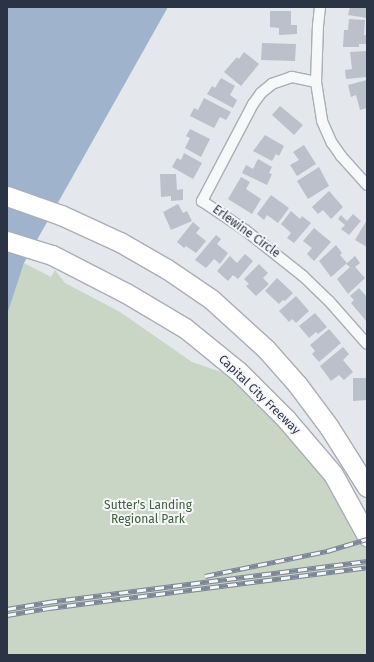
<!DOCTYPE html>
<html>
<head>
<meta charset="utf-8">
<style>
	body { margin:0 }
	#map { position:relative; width:374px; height:662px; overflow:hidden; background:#e4e7ec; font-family:"Fira Sans",sans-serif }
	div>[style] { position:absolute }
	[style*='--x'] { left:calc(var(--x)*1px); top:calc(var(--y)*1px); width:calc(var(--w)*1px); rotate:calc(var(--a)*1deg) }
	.green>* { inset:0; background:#c9d6c5 }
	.water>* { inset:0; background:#9fb4cc }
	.building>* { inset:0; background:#bbc0ca }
	.roads { filter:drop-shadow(1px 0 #a9aeb7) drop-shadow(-1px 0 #a9aeb7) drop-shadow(0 1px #a9aeb7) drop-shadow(0 -1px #a9aeb7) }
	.minor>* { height:10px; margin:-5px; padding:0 5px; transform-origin:5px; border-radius:5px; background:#f7f8fa }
	.motorway>* { height:19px; margin:-9.5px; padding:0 9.5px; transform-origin:9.5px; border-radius:9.5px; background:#fff }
	.rail>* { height:4.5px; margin-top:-2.25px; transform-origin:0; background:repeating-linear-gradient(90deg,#f4f6f9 0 9px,#7d8696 0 18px); box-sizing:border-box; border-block:1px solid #7d8696 }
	span { translate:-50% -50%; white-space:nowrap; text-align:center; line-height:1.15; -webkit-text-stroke:4px #f4f6f9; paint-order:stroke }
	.street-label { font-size:12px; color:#2b3445 }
	.park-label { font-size:12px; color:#3f6138 }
	.frame { position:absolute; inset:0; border:8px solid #2b3445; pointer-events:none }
</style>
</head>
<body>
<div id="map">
	<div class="green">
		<i style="clip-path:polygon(24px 263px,51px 277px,55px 270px,65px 283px,120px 312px,192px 362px,273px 390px,367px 516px,367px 655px,7px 655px,7px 315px)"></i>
	</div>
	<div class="water">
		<i style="clip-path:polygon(7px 7px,168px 7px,24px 263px,7px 315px)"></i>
	</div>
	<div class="building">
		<i style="clip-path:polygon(350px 7px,367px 7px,367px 18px,348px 15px)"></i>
		<i style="clip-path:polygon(270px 11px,291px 11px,291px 25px,297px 25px,297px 34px,279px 35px,279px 28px,270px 27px)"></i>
		<i style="clip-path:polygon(349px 19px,365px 20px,364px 35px,367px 35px,367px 44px,359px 44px,359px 47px,343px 47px,344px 30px,348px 30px)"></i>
		<i style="clip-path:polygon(262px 43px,296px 44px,295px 61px,261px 60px)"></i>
		<i style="clip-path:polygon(367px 51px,367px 77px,346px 79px,345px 70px,352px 69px,350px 52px)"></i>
		<i style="clip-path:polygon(244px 52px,259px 64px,241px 86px,224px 72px,237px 57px,239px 59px)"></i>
		<i style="clip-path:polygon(221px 78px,235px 86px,230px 95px,237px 100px,233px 108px,207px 94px,212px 86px,215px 88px)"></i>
		<i style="clip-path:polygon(367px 80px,367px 108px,360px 110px,356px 95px,351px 97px,348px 85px)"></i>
		<i style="clip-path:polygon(204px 98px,231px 112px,226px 120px,220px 117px,214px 128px,190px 116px,194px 108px,198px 110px)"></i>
		<i style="clip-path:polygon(280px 106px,303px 125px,294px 135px,272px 115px)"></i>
		<i style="clip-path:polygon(190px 129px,210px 139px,201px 157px,185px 148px,190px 138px,186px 136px)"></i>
		<i style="clip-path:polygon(265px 135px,284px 146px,279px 156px,276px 154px,272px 161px,253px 151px)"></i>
		<i style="clip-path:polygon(304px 145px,316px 164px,297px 176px,290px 165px,299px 160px,293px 152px)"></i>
		<i style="clip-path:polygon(184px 153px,202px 163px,193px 179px,172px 167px,177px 158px,181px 160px)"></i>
		<i style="clip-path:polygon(258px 159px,272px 167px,269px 173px,272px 174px,267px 185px,242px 173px,246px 165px,253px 169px)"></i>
		<i style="clip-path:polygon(319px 167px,329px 186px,308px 199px,297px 181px)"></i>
		<i style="clip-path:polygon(160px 174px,176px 174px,177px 190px,183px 189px,183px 200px,171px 201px,171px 196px,161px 197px)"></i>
		<i style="clip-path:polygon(241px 177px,250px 182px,246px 189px,261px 199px,252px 214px,228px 199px)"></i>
		<i style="clip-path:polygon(329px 191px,343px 207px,331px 219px,323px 210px,318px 214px,312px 207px)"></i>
		<i style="clip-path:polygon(271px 195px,289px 208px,278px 223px,267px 215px,264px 220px,257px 214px)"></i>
		<i style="clip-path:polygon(178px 204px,183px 213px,187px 211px,192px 221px,171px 230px,163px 212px)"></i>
		<i style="clip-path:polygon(291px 211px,300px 219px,302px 216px,311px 223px,294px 243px,287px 238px,291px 233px,281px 224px)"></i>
		<i style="clip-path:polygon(353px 214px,361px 221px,349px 235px,341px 229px,345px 225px,338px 219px,341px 215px,347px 221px)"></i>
		<i style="clip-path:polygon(367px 220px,367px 247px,355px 240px)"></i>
		<i style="clip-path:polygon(193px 222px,200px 228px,196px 233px,206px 241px,196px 253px,186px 246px,184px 248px,177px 242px)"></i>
		<i style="clip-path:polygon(314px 228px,331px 242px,314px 261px,307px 254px,312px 248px,303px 241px)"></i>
		<i style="clip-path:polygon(216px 235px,221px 239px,217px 244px,228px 253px,220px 264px,214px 259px,206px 268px,195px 260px)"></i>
		<i style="clip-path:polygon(336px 245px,342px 253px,340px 255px,347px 263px,331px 277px,319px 261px)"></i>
		<i style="clip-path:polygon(245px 254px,253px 261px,238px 279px,233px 275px,228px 281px,217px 271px,230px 256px,237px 263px)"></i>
		<i style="clip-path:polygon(355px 256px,360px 263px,355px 267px,365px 278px,348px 294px,337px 279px,350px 267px,346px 264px)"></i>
		<i style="clip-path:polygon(259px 264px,268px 273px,263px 278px,269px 284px,256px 296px,246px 286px,249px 284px,244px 279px)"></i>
		<i style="clip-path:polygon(277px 278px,293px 293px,285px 301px,283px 300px,279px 304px,265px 291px)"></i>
		<i style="clip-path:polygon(359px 288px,367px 297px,367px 322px,351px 303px,354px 300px,350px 296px)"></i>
		<i style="clip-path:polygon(296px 296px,309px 311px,296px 323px,292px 319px,289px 322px,279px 311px)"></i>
		<i style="clip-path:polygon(315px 313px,327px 327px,318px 334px,316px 332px,309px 338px,299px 326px)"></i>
		<i style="clip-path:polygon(329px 329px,341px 343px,319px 362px,312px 354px,315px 351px,310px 345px)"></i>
		<i style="clip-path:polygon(343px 347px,349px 354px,343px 360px,353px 372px,344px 380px,339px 375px,331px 381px,320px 366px)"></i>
		<i style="clip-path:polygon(353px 378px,367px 378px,367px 400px,353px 401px)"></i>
	</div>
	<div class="roads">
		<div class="minor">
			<i style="--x:320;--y:7;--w:18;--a:96"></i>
			<i style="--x:318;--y:25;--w:57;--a:92"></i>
			<i style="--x:316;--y:82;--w:39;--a:81"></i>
			<i style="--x:322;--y:121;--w:24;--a:66"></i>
			<i style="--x:332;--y:143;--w:16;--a:55"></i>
			<i style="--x:341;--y:156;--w:39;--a:48"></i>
			<i style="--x:316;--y:82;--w:25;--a:-168"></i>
			<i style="--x:292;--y:77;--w:21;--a:161"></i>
			<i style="--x:272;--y:84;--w:14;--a:141"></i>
			<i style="--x:261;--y:93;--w:14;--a:126"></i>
			<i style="--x:253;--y:104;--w:110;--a:117.7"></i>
			<i style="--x:202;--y:201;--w:52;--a:34"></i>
			<i style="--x:245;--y:230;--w:74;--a:38.4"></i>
			<i style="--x:303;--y:276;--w:36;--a:44"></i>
			<i style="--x:329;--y:301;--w:57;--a:48.5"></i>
		</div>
		<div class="motorway">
			<i style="--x:7;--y:196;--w:57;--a:19.4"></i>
			<i style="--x:61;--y:215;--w:65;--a:24.6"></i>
			<i style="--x:120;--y:242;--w:54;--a:29.9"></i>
			<i style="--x:167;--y:269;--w:53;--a:34.3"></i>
			<i style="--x:211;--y:299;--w:74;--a:42.3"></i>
			<i style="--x:266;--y:349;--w:47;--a:48.5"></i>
			<i style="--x:297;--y:384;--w:54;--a:53.3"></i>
			<i style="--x:329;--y:427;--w:71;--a:57.7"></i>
			<i style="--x:7;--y:241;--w:47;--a:17.3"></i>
			<i style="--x:52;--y:255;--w:83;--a:27.2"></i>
			<i style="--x:126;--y:293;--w:69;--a:30.7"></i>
			<i style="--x:185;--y:328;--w:68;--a:39.1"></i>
			<i style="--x:238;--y:371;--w:68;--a:45"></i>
			<i style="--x:286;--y:419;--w:72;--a:49.5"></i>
			<i style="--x:333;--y:474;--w:71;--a:61.3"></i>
		</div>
	</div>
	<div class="rail">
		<i style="--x:205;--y:576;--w:125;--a:-11.6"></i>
		<i style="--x:327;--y:551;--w:42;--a:-16.7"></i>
		<i style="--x:7;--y:609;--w:42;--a:-9.7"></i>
		<i style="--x:48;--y:602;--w:322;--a:-7.3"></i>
		<i style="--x:7;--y:615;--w:43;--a:-9.5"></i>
		<i style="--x:49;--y:608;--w:321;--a:-7.3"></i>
	</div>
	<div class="street-label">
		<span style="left:246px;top:232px;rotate:36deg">Erlewine Circle</span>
		<span style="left:259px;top:395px;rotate:44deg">Capital City Freeway</span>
	</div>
	<div class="park-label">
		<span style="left:148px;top:513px">Sutter's Landing<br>Regional Park</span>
	</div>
	<div class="frame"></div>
</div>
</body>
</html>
